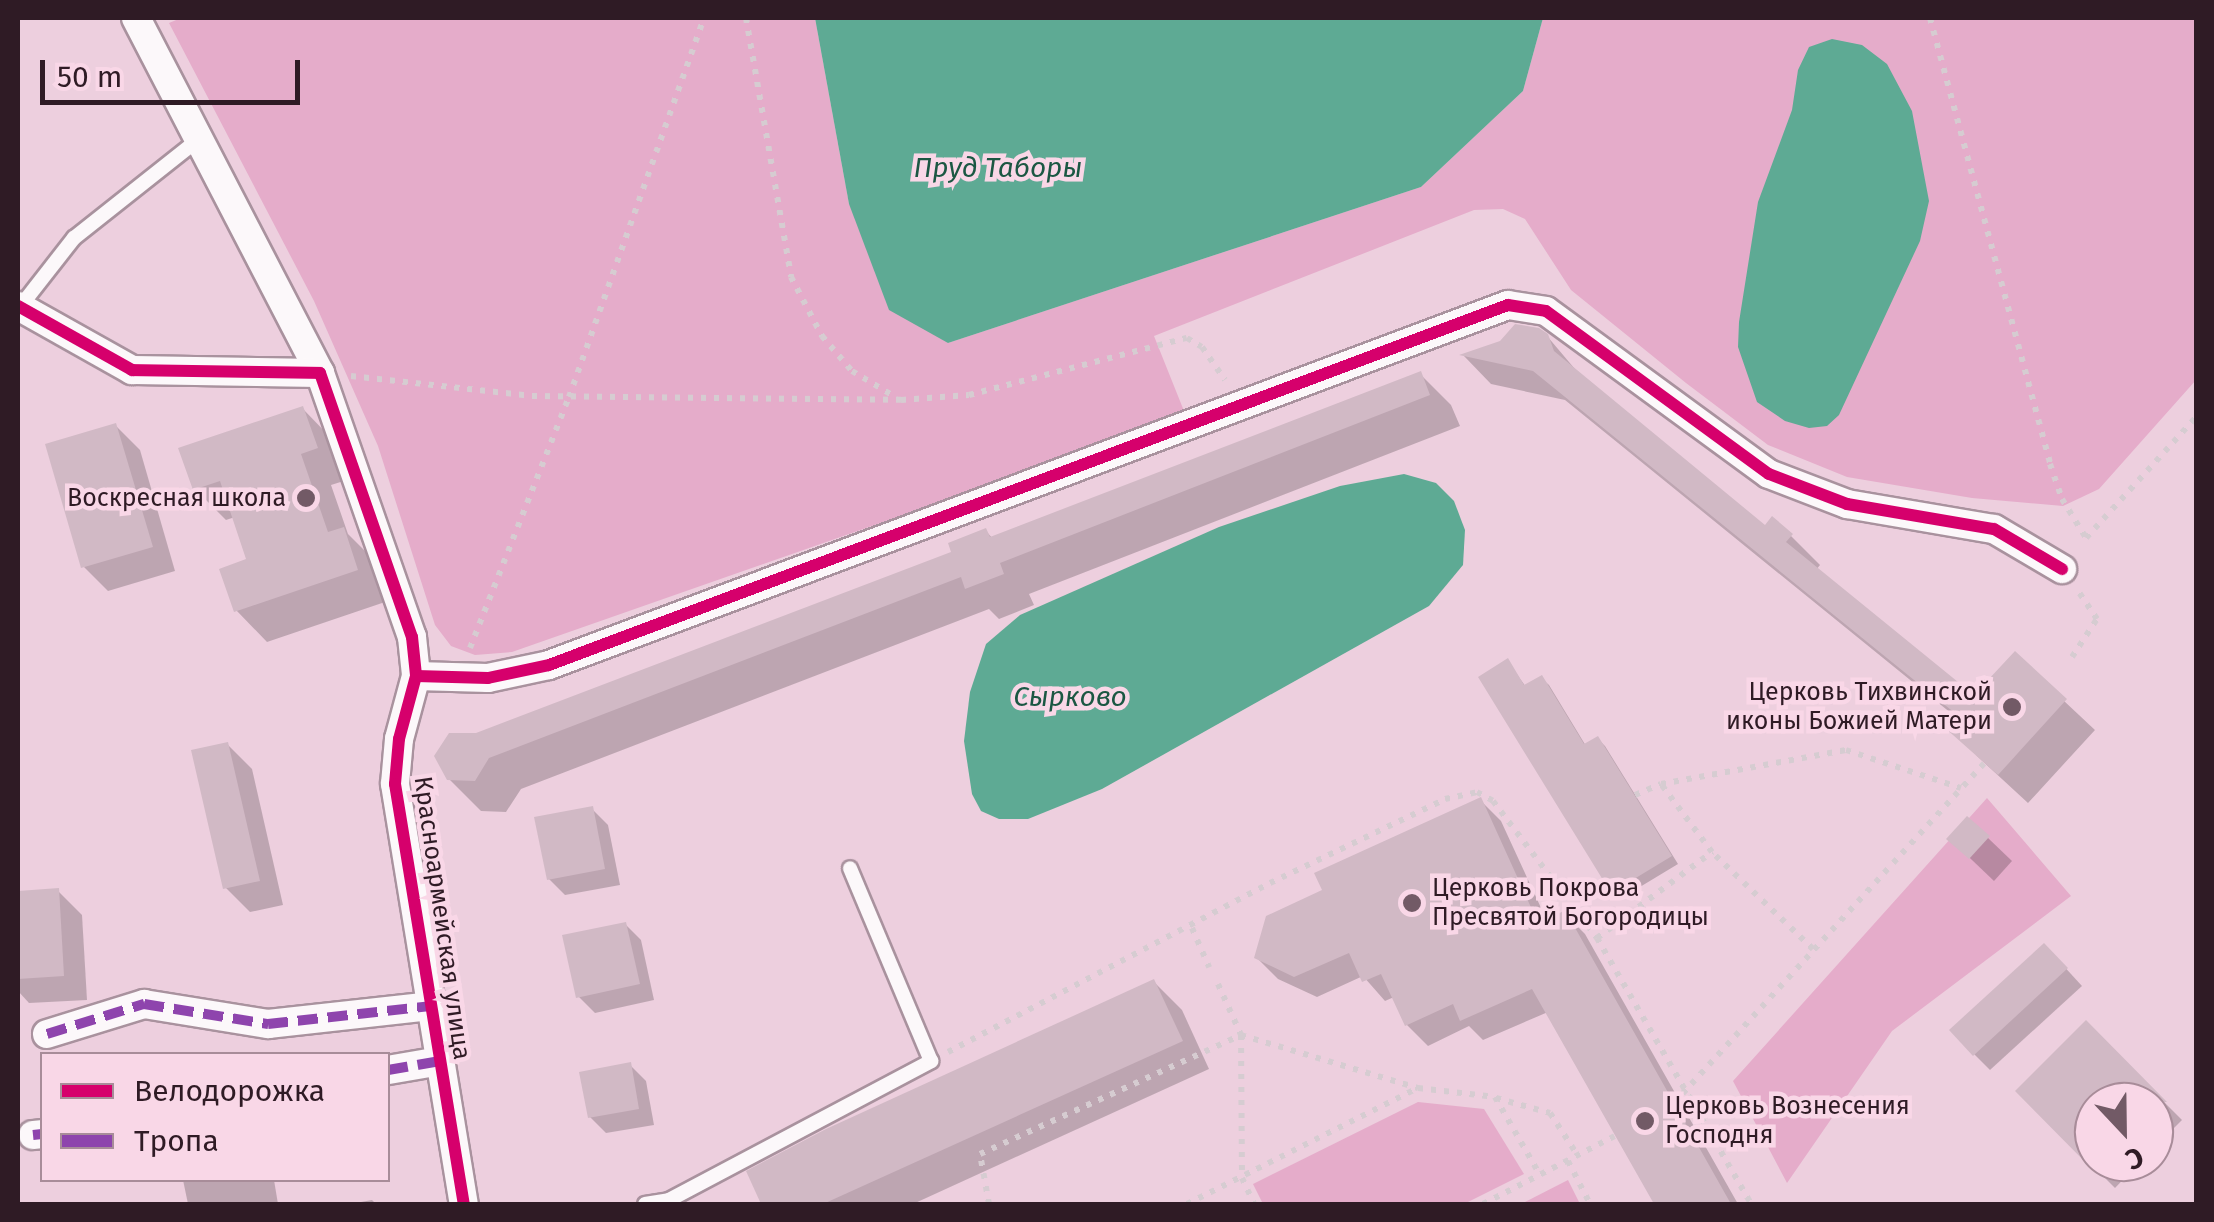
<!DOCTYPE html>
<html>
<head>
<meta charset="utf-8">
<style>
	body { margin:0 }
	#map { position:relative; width:2214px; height:1222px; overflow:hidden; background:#edcfde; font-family:"Fira Sans",sans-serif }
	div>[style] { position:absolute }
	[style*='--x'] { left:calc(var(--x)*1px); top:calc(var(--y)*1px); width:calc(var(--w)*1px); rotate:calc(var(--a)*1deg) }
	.green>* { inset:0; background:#e5acca }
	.water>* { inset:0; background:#5eaa94 }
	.shadow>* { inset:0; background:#0003 }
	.building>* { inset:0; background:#d1b9c5 }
	.path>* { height:6px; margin-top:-3px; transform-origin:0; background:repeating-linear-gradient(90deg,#d6ccd1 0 5px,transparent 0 13px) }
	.roads { filter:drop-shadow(2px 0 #a9929e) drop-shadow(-2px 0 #a9929e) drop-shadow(0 2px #a9929e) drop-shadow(0 -2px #a9929e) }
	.service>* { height:14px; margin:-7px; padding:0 7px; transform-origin:7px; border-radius:7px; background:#fcf8fa }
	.minor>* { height:28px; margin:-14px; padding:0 14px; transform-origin:14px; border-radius:14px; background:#fcf8fa }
	.quiet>* { height:10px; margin-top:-5px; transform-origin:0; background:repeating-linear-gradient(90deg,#8e44ad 0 20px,transparent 0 30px) }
	.cycleway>* { height:12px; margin:-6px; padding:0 6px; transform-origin:6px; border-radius:6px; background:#d6006c }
	.dots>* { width:28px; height:28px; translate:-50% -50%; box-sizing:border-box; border:5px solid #f9d7e7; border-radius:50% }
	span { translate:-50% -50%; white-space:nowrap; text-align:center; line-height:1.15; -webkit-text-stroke:9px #f9d7e7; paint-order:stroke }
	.poi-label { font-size:25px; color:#2f1b25 }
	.right { translate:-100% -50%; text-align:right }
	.left { translate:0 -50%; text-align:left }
	.street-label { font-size:25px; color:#2f1b25 }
	.water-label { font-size:28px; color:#1b5743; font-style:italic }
	.frame { position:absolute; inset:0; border:20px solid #2f1b25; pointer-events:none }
	.legend { position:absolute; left:40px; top:1052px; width:350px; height:130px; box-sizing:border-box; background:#f9d7e7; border:2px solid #a88c99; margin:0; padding:12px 18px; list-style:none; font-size:30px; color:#2f1b25 }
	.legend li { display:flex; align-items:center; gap:20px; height:50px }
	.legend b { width:50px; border:2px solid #a88c99 }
	.north { position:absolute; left:2074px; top:1082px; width:100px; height:100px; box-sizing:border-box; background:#f9d7e7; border:2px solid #a88c99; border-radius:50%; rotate:158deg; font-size:28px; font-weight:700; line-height:40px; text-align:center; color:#2f1b25 }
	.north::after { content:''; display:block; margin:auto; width:35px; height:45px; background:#725a66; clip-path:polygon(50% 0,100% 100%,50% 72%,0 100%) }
	.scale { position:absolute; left:40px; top:60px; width:260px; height:45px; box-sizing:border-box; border:5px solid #2f1b25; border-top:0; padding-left:12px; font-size:30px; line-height:35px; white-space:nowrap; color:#2f1b25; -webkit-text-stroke:8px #f9d7e7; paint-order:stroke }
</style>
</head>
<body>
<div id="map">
	<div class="green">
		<i style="clip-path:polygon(181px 18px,815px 18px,849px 204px,948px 343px,1421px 187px,1523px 91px,1543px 18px,2196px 18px,2196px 380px,2099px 489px,2063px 506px,1972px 498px,1847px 477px,1768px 445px,1686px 383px,1571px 290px,1525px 219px,1503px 209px,1474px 210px,1154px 336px,1186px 416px,512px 652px,475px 655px,451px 646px,435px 625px,378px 446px,314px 301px,169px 23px)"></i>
		<i style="clip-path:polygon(1987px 798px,2071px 896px,1892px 1031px,1787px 1183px,1733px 1081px)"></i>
		<i style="clip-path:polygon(1418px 1102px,1484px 1109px,1524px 1174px,1464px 1204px,1263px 1204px,1253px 1184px)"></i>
		<i style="clip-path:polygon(1568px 1180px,1580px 1204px,1521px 1204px)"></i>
	</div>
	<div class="water">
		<i style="clip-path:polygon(815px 18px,1543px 18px,1523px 91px,1421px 187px,948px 343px,889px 310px,849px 204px)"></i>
		<i style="clip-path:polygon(1832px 39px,1862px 45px,1887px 64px,1912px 111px,1929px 201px,1920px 241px,1839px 415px,1827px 426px,1809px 428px,1785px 421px,1757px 402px,1738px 347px,1739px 322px,1758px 202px,1792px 110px,1798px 70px,1809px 47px)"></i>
		<i style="clip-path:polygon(1404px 474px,1436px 483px,1454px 501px,1465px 530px,1463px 565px,1429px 606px,1102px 789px,1028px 819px,999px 819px,981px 811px,972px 794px,964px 741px,970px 692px,986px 644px,1020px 615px,1219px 527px,1340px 486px)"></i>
	</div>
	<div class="shadow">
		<i style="clip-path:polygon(1547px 336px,1580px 375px,1766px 528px,1791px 536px,1820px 565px,1816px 570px,1974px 698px,2015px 655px,2095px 730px,2028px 803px,1977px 756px,1957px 718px,1565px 400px,1491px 384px,1464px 356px,1501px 343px)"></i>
		<i style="clip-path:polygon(1420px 374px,1451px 405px,1460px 426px,1029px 594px,1034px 605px,999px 619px,989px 609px,521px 789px,506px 812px,481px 811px,449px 779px,476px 736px,954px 553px,986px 531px,993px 539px)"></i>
		<i style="clip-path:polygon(303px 409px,334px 441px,347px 480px,331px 485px,348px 534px,375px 561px,388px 601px,267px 642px,236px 610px,249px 561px,235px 517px,226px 520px,195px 489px)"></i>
		<i style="clip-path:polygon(116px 426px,140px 450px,175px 571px,108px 591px,84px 567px)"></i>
		<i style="clip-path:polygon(1508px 662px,1526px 687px,1541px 678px,1549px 685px,1586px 746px,1598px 739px,1605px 746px,1678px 864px,1620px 899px,1613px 892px)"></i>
		<i style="clip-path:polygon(228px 745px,252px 769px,283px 905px,250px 912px,226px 888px)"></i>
		<i style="clip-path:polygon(1480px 800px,1501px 821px,1548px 923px,1565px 914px,1585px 934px,1738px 1204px,1657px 1204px,1548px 1012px,1483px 1040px,1469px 1026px,1428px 1046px,1407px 1025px,1394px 997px,1385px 1001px,1363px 976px,1317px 997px,1278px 979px,1257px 958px,1325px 892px)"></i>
		<i style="clip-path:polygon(592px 809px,608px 825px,620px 885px,565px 895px,549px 879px)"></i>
		<i style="clip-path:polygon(1988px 838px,2012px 861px,1994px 881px,1950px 839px)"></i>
		<i style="clip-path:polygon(58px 891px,82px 915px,87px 1000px,29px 1003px,18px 991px,18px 893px)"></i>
		<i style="clip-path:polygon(625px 924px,641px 940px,654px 1000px,595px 1013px,578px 996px)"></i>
		<i style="clip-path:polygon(2060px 962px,2082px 986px,1990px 1070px,1974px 1054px)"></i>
		<i style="clip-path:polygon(1154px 982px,1182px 1010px,1209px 1069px,913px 1204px,764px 1204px,749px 1173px)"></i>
		<i style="clip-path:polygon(2086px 1024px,2182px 1120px,2154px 1148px,2154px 1102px,2094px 1102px,2094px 1162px,2140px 1162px,2115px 1188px,2018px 1091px)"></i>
		<i style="clip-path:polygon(630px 1065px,646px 1081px,654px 1125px,606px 1133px,590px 1117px)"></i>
		<i style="clip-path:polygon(183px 1180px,274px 1180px,278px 1204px,188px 1204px)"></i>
		<i style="clip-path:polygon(372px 1200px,376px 1204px,350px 1204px)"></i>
	</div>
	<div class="building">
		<i style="clip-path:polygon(1515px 324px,1539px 328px,1548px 334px,1554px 351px,1765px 525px,1772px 516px,1793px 534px,1786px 542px,1974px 695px,2015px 651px,2067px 699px,1998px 775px,1944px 727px,1956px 714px,1533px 371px,1459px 355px,1500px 341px)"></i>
		<i style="clip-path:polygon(1421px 371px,1430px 395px,1000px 563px,1004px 574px,965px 589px,961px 577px,489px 758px,475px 781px,447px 780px,434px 756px,449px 733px,476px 733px,951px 552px,948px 543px,986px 528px,990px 537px)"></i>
		<i style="clip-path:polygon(303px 406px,318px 448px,301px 454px,328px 532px,344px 527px,358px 570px,234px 612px,219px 569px,246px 559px,220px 481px,193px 490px,178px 448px)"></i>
		<i style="clip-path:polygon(116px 423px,153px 547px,81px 568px,45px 444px)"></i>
		<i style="clip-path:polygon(1508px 658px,1524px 685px,1542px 675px,1584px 744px,1598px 736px,1672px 856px,1611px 893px,1478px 677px)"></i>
		<i style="clip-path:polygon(228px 742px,260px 881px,223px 889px,191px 750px)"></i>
		<i style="clip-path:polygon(1481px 797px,1539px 925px,1565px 910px,1731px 1204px,1654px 1204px,1532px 989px,1460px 1021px,1453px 1004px,1405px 1026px,1381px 974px,1362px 982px,1349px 953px,1294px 977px,1254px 958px,1266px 916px,1322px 890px,1314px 873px)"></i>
		<i style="clip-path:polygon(593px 806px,605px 869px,547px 880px,534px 817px)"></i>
		<i style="clip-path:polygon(1967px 816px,1990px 836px,1969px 859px,1946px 839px)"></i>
		<i style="clip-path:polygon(59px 888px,64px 976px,18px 979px,18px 891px)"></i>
		<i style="clip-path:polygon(626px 922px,640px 984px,576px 998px,562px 935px)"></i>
		<i style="clip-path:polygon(2044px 943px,2068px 968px,1973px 1056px,1949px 1030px)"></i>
		<i style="clip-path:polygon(1154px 979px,1183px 1041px,823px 1204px,761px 1204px,746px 1171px,826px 1129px)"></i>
		<i style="clip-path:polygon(2086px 1020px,2167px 1102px,2094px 1102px,2094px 1171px,2015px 1091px)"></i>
		<i style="clip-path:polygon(631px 1062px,639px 1109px,588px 1118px,579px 1072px)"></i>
	</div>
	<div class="path">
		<i style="--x:746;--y:18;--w:263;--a:80.1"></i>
		<i style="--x:791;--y:277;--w:67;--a:62.3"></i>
		<i style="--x:822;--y:336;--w:46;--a:49.4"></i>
		<i style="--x:852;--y:371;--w:52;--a:31"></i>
		<i style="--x:1930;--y:18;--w:462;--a:74.9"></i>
		<i style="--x:2050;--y:464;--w:37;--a:71"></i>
		<i style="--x:2062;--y:499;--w:46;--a:58.4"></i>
		<i style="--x:351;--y:376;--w:182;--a:6.3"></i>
		<i style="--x:532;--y:396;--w:369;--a:0.6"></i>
		<i style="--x:901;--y:400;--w:68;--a:-4.2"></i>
		<i style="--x:969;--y:395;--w:225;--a:-14.7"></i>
		<i style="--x:1187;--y:338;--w:17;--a:31"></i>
		<i style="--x:1202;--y:347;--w:40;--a:55.1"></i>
		<i style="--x:2086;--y:538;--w:164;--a:-47.7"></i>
		<i style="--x:470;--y:648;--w:270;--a:-68.5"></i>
		<i style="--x:569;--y:397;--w:402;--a:-70.4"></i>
		<i style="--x:2072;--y:657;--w:45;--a:-56.7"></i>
		<i style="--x:2097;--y:619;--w:32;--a:-124"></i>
		<i style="--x:1635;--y:795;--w:28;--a:-23"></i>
		<i style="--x:1192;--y:928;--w:43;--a:66.4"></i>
		<i style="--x:1597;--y:938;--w:144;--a:-36.8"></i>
		<i style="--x:1813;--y:949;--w:140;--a:-136.2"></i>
		<i style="--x:1712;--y:852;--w:85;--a:-126.9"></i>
		<i style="--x:1661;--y:784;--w:188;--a:-10.4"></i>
		<i style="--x:1846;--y:750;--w:121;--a:18.3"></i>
		<i style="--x:1218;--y:984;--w:56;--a:65.7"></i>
		<i style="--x:1241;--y:1035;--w:143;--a:89.6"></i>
		<i style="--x:1242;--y:1178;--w:29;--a:65"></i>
		<i style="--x:948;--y:1052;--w:364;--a:-27.7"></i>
		<i style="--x:1270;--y:883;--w:194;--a:-25.6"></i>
		<i style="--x:1445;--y:799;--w:33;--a:-12"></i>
		<i style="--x:1477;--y:792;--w:18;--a:29"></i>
		<i style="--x:1493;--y:801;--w:172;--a:52.8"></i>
		<i style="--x:1597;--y:938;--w:307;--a:59.9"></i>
		<i style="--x:1496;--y:1098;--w:56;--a:15.5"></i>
		<i style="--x:1550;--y:1113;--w:51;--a:56.9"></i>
		<i style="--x:1674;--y:1103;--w:460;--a:-47.6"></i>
		<i style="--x:1568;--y:1161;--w:48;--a:62.9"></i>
		<i style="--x:989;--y:1204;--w:51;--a:-100.2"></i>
		<i style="--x:980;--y:1154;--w:287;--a:-24.5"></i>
		<i style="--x:1241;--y:1035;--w:185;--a:16.7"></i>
		<i style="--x:1187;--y:1204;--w:258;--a:-26.7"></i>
		<i style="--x:1418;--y:1088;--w:78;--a:6.7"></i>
		<i style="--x:1495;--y:1097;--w:90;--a:60"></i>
		<i style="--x:1483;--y:1204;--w:148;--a:-27.3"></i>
	</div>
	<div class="roads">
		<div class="service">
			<i style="--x:20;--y:307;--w:88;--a:-52"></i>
			<i style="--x:74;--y:238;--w:161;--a:-38.4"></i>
			<i style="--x:645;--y:1204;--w:24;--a:-9"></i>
			<i style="--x:669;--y:1200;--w:297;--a:-27.9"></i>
			<i style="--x:931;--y:1061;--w:209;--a:-112.8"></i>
		</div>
		<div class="minor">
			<i style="--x:136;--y:18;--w:400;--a:62.6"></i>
			<i style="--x:18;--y:306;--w:131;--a:29.3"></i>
			<i style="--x:132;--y:370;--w:188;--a:0.9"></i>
			<i style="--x:320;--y:373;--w:280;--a:70.8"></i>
			<i style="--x:412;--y:637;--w:39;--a:84"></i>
			<i style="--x:416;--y:676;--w:65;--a:105.1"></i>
			<i style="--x:399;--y:739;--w:45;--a:95.1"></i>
			<i style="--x:395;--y:784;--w:426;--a:80.7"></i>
			<i style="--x:416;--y:676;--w:72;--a:1.6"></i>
			<i style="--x:488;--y:678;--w:62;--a:-12"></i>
			<i style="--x:549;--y:665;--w:1024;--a:-20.58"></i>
			<i style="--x:1508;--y:305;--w:38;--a:9"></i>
			<i style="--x:1546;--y:311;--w:276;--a:36.2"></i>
			<i style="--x:1769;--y:474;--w:84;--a:21"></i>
			<i style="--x:1847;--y:504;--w:149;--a:9.7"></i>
			<i style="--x:1994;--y:529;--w:79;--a:30.5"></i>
			<i style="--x:47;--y:1034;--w:102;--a:-17.2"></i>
			<i style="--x:144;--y:1004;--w:126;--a:9.2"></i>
			<i style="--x:268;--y:1024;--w:163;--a:-6.3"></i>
			<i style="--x:388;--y:1070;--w:53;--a:-9.8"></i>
			<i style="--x:33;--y:1135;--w:9;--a:-6"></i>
		</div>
	</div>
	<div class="quiet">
		<i style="--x:47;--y:1034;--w:102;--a:-17.2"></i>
		<i style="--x:144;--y:1004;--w:126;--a:9.2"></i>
		<i style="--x:268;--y:1024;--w:163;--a:-6.3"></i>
		<i style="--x:388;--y:1070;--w:53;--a:-9.8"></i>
		<i style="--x:33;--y:1135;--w:9;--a:-6"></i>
	</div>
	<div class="cycleway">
		<i style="--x:18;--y:306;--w:131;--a:29.3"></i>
		<i style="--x:132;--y:370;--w:188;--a:0.9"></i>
		<i style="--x:320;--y:373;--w:280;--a:70.8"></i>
		<i style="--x:412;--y:637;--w:39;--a:84"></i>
		<i style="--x:416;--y:676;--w:65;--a:105.1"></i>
		<i style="--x:399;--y:739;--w:45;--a:95.1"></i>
		<i style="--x:395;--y:784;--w:426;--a:80.7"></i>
		<i style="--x:416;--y:676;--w:72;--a:1.6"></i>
		<i style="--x:488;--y:678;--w:62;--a:-12"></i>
		<i style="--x:549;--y:665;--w:1024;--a:-20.58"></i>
		<i style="--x:1508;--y:305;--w:38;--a:9"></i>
		<i style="--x:1546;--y:311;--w:276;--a:36.2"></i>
		<i style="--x:1769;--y:474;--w:84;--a:21"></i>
		<i style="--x:1847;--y:504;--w:149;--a:9.7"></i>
		<i style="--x:1994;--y:529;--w:79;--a:30.5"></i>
	</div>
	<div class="dots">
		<i style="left:306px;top:498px;background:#725a66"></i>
		<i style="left:2012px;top:707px;background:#725a66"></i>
		<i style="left:1412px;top:903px;background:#725a66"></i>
		<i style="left:1645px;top:1121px;background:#725a66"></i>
	</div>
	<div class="poi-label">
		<span class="right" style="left:286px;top:498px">Воскресная школа</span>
		<span class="right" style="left:1992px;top:707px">Церковь Тихвинской<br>иконы Божией Матери</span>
		<span class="left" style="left:1432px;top:903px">Церковь Покрова<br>Пресвятой Богородицы</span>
		<span class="left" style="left:1665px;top:1121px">Церковь Вознесения<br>Господня</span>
	</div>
	<div class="street-label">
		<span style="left:442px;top:918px;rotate:82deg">Красноармейская улица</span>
	</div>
	<div class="water-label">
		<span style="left:998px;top:168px">Пруд Таборы</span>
		<span style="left:1070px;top:697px">Сырково</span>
	</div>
	<div class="frame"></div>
	<ul class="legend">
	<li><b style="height:12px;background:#d6006c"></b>Велодорожка</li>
	<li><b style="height:12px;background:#8e44ad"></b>Тропа</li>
	</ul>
	<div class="north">С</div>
	<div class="scale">50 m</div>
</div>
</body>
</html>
